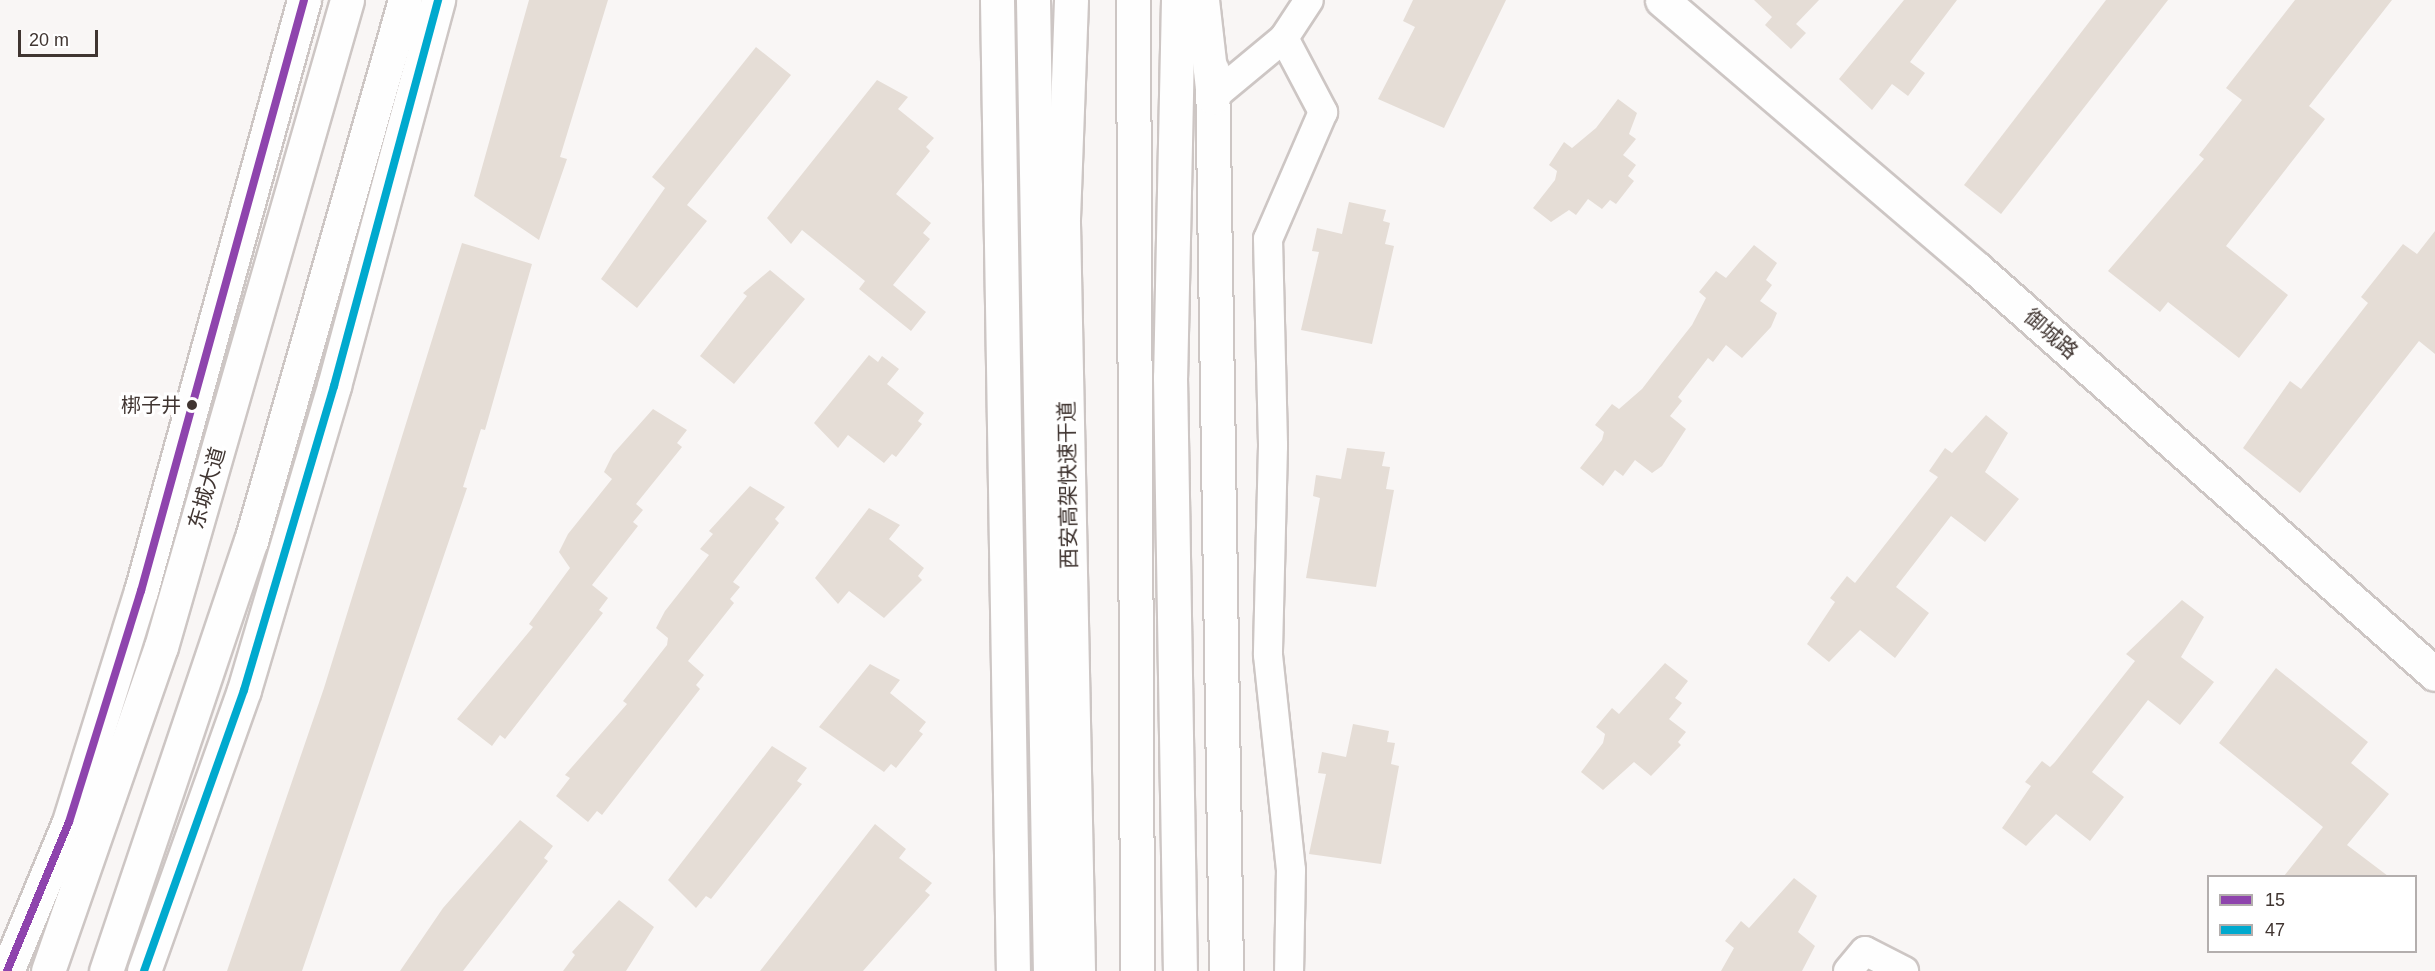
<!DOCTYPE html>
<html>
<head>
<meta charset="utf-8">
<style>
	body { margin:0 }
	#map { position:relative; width:2435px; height:971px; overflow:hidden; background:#f9f6f5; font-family:Helvetica,"Noto Sans SC",sans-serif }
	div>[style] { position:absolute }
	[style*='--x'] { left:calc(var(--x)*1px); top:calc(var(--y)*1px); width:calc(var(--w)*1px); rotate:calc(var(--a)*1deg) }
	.building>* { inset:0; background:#e5ddd6 }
	.roads { filter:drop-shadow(2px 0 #cdc6c4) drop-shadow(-2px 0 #cdc6c4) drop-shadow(0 2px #cdc6c4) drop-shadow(0 -2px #cdc6c4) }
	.street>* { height:28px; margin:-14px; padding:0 14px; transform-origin:14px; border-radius:14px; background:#fefefe }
	.secondary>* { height:33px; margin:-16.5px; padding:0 16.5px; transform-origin:16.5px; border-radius:16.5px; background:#fefefe }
	.primary>* { height:33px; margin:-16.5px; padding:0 16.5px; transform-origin:16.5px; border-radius:16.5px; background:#fefefe }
	.highway>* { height:33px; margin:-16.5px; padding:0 16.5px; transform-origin:16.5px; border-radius:16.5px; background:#fefefe }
	.bus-1>* { height:8px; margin:-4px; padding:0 4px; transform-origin:4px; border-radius:4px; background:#8e44ad }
	.bus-2>* { height:8px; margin:-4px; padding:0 4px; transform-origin:4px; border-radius:4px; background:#00a9ce }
	.dots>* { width:16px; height:16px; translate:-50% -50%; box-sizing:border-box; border:3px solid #fff; border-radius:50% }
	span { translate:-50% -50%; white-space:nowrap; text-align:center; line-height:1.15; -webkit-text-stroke:6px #fff; paint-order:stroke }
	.bus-label { font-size:20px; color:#403531 }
	.right { translate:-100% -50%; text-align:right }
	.street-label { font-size:21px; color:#403531 }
	.legend { position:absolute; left:2207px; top:875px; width:210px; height:78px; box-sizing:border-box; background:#fff; border:2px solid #b3aead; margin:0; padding:8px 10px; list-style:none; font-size:18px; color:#403531 }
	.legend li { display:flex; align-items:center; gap:12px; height:30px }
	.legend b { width:30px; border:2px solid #b3aead }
	.scale { position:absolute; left:18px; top:30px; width:80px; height:27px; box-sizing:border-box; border:3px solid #403531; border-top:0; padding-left:8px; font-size:18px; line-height:21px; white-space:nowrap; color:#403531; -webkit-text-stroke:4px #fff; paint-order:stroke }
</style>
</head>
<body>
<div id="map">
	<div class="building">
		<i style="clip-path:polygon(529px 0,608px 0,560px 157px,567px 159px,539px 240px,474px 196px)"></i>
		<i style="clip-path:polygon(1413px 0,1506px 0,1444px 128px,1378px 99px,1415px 27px,1403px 21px)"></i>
		<i style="clip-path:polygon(1754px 0,1819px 0,1796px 24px,1806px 33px,1791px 49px,1765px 25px,1772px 17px)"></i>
		<i style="clip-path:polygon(1904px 0,1957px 0,1910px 62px,1925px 73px,1908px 96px,1892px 84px,1872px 110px,1839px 79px)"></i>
		<i style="clip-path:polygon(2106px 0,2168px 0,2001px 214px,1964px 185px)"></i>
		<i style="clip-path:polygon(2295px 0,2392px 0,2309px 106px,2325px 119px,2226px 246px,2288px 295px,2239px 358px,2168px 302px,2160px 312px,2108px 271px,2204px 159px,2199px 155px,2242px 100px,2226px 88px)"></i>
		<i style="clip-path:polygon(756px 47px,791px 75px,687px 205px,707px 221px,637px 308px,601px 279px,665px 188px,652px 177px)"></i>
		<i style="clip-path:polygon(877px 80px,908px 97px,898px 109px,934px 138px,926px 147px,930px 151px,896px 194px,931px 223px,923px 233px,930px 239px,893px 285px,926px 312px,911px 331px,859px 289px,865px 281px,802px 230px,791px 244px,767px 218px)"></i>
		<i style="clip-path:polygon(1618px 99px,1637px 113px,1629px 134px,1636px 139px,1623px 155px,1636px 165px,1628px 176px,1634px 181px,1616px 204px,1610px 200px,1602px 209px,1588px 199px,1576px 215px,1569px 210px,1551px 222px,1533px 208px,1555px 180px,1557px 171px,1549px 165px,1564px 142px,1572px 148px,1596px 128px)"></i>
		<i style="clip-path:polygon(1349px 202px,1386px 210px,1383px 221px,1390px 223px,1385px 244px,1394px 246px,1372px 344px,1301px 330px,1319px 252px,1312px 251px,1317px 228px,1342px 234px)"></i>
		<i style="clip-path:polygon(2435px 231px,2435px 354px,2419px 341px,2300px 493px,2243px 448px,2290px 381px,2301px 389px,2368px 303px,2361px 297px,2403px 244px,2417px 254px)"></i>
		<i style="clip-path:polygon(462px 243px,532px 264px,485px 430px,481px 429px,463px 487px,467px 488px,302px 971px,227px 971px,324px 688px)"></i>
		<i style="clip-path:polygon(1754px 245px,1777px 263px,1766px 280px,1772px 285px,1760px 301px,1777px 313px,1771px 327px,1742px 358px,1726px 345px,1713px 362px,1708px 358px,1678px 397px,1682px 401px,1670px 416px,1686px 429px,1662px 466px,1652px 473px,1635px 460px,1623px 476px,1615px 470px,1603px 486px,1580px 468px,1602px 440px,1604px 432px,1595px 425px,1612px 404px,1619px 409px,1642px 389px,1662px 363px,1692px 325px,1706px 298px,1699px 292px,1716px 271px,1726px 278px)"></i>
		<i style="clip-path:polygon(770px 270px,805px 299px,734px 384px,700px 356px,747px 296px,743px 293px)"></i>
		<i style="clip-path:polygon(869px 355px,878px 362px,882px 356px,899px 369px,887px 384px,924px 413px,918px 421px,922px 424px,896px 457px,892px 454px,884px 463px,848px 435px,838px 448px,814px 423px)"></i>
		<i style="clip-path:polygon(653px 409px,687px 430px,677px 443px,682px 447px,636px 504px,643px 510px,633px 522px,638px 526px,592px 585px,608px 598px,599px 610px,603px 613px,505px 739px,500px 735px,492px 746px,457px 719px,533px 627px,529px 624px,570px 568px,559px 552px,568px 534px,612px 479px,604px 472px,613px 454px)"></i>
		<i style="clip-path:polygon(1986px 415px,2008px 433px,1985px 472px,2019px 499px,1985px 542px,1951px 516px,1896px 587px,1929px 613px,1895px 658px,1860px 630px,1829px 662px,1807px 644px,1835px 602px,1830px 598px,1847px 576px,1855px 583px,1938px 477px,1929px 471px,1945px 448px,1952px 453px)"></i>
		<i style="clip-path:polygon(1347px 448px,1385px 452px,1382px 466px,1390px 467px,1386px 489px,1394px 490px,1376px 587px,1306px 578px,1320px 498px,1313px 496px,1316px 475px,1341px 479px)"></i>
		<i style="clip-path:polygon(750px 486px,785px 507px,775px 519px,779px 523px,733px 582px,740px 587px,730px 599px,734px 603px,688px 661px,704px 675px,696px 685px,700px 689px,602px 815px,597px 811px,588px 822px,556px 796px,570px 778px,565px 775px,627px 704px,623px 701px,667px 645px,668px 638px,656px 628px,665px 611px,709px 555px,700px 549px,713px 534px,709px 531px)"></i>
		<i style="clip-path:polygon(869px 508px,900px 525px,889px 539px,924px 568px,918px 576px,922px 580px,884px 618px,849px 591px,838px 604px,815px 578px)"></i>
		<i style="clip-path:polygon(2182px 600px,2204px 617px,2181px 657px,2214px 682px,2180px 725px,2148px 700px,2092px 772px,2124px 797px,2090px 841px,2056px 814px,2026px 846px,2002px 828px,2031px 786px,2025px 782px,2042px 761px,2050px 767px,2055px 762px,2135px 661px,2126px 654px)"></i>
		<i style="clip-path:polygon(1665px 663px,1688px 681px,1675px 698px,1682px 703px,1669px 719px,1686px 732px,1678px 742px,1681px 745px,1651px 776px,1634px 762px,1603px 790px,1581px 772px,1603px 743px,1605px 734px,1596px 727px,1612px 708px,1619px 714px)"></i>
		<i style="clip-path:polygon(870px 664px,900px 680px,890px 693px,926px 722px,919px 731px,923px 734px,896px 768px,891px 764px,884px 772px,819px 727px)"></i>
		<i style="clip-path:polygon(2276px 668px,2368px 742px,2351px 763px,2389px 794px,2347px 845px,2388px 876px,2284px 876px,2323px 827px,2219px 743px)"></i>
		<i style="clip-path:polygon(1353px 724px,1389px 731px,1387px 742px,1395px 743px,1391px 764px,1399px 766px,1381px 864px,1309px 854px,1326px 774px,1318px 773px,1322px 752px,1346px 757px)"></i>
		<i style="clip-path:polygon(772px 746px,807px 768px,797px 781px,802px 784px,711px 899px,706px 896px,696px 908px,668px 880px)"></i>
		<i style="clip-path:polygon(520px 820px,553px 846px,544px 858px,548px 861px,463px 971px,400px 971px,443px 908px)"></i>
		<i style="clip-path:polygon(875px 824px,906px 849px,899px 858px,932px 883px,925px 891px,930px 895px,863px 971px,760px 971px)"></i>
		<i style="clip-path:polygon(1794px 878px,1817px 896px,1798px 932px,1815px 946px,1802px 971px,1721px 971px,1734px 948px,1725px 941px,1741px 921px,1749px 928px)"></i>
		<i style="clip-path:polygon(619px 900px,654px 927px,626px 971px,563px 971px,575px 955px,572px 952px)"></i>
	</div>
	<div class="roads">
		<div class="street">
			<i style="--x:1284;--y:38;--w:84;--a:62.2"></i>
			<i style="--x:1323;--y:112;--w:138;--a:113.4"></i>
			<i style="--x:1268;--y:239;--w:207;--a:88.6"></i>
			<i style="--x:1273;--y:446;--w:209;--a:91.4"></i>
			<i style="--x:1268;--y:655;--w:216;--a:83.9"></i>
			<i style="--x:1291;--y:870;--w:101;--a:91.1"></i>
			<i style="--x:1213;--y:97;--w:92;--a:-39.7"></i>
			<i style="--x:1284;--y:38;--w:45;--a:-56.7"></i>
			<i style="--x:1848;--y:971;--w:26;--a:-50"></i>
			<i style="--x:1865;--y:951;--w:44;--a:27.1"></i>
		</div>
		<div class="secondary">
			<i style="--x:997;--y:0;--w:971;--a:89.06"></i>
			<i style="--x:1662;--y:0;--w:414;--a:40.5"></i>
			<i style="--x:1977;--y:269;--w:611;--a:41.49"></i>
			<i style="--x:1212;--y:70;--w:901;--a:89.11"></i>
			<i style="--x:7;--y:971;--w:161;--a:-67.4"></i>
			<i style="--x:69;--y:822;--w:242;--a:-72.7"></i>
			<i style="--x:141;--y:591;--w:613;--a:-74.58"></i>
			<i style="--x:144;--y:971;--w:298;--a:-70.4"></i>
			<i style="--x:244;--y:690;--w:317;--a:-73.5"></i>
			<i style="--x:334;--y:386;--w:400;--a:-74.9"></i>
		</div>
		<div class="primary">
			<i style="--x:48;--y:971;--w:343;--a:-70.8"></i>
			<i style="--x:161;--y:647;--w:673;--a:-73.96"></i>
			<i style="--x:106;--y:971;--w:454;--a:-71.4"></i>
			<i style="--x:251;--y:541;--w:562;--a:-74.11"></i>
		</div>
		<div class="highway">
			<i style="--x:1033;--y:0;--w:971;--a:89"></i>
			<i style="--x:1071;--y:0;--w:223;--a:92.1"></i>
			<i style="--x:1063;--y:223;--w:748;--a:88.85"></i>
			<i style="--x:1133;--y:0;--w:971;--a:89.76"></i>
			<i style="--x:1178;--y:0;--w:377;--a:91.2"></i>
			<i style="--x:1170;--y:377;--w:594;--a:89.04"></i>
			<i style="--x:1202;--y:0;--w:98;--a:83.5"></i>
		</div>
	</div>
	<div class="bus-1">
		<i style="--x:7;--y:971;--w:161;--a:-67.4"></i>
		<i style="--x:69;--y:822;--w:242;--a:-72.7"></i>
		<i style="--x:141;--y:591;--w:613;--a:-74.58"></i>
	</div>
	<div class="bus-2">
		<i style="--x:144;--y:971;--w:298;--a:-70.4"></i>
		<i style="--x:244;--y:690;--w:317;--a:-73.5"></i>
		<i style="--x:334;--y:386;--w:400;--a:-74.9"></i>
	</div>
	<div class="dots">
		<i style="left:192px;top:405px;background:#403531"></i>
	</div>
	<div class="bus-label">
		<span class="right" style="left:181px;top:405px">梆子井</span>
	</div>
	<div class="street-label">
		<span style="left:2051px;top:334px;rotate:41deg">御城路</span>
		<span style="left:1068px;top:485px;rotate:-91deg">西安高架快速干道</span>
		<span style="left:207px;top:488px;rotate:-74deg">东城大道</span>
	</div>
	<ul class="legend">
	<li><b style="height:8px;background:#8e44ad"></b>15</li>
	<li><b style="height:8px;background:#00a9ce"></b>47</li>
	</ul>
	<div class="scale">20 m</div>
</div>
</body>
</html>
